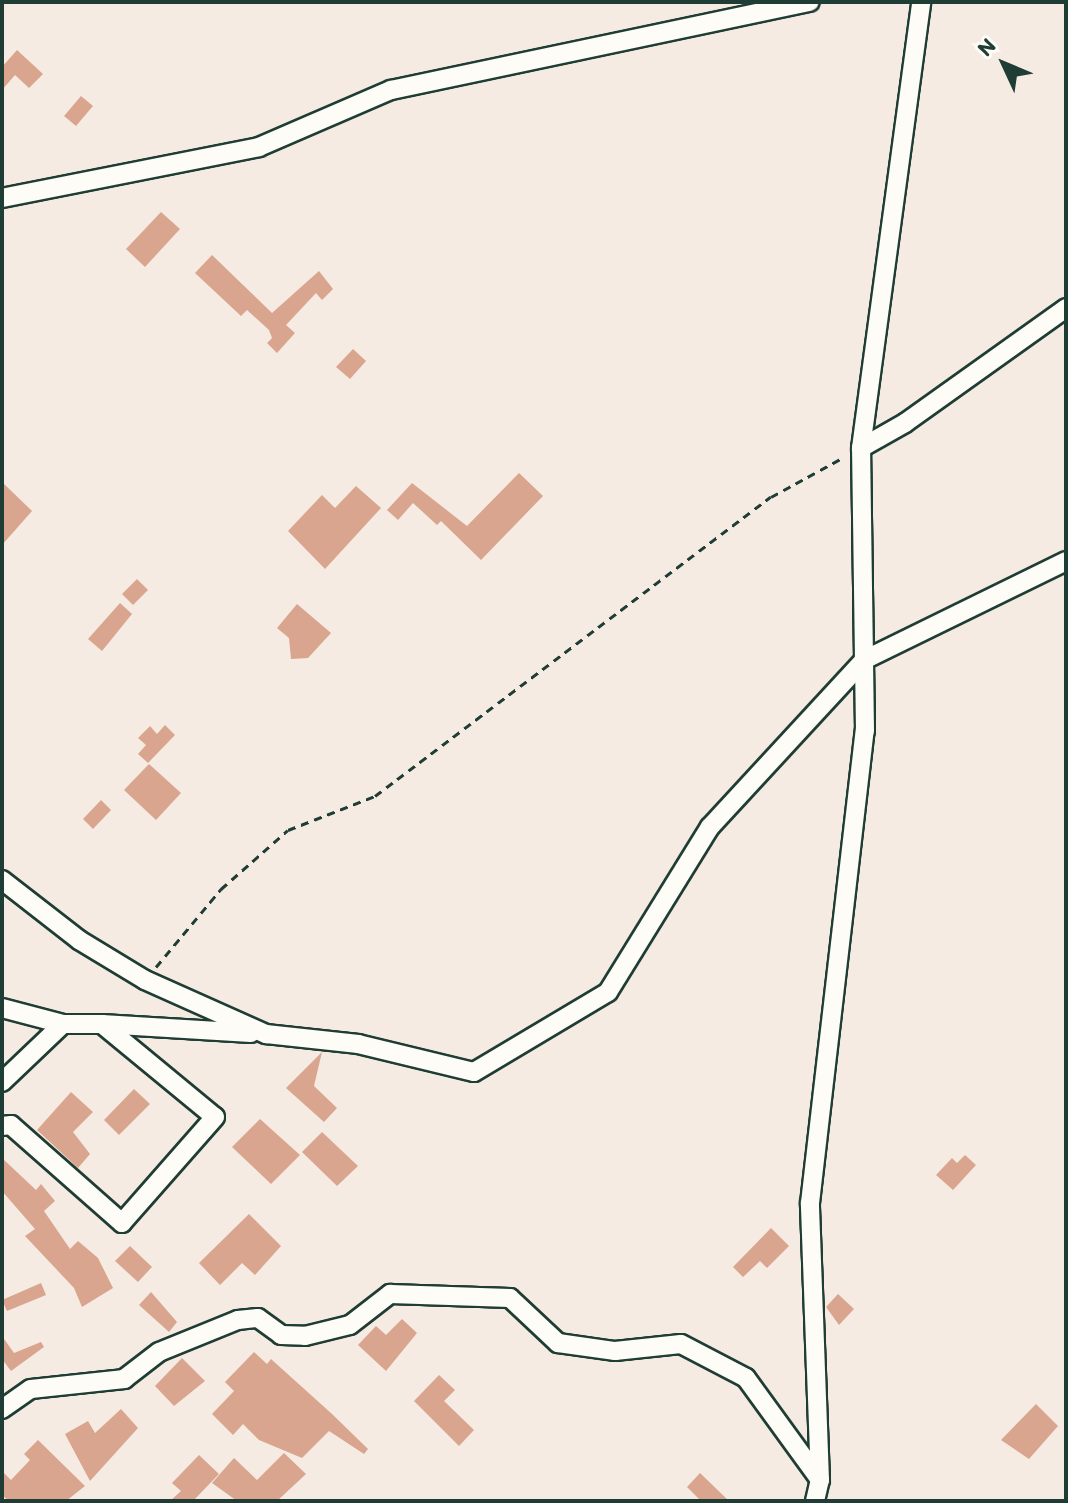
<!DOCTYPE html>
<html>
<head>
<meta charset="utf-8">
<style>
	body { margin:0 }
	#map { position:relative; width:1068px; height:1503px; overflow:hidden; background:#f6ebe2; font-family:Itim,sans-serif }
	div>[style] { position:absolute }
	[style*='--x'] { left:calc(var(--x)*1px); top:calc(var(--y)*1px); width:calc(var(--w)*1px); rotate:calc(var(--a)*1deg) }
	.building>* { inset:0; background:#d9a58e }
	.path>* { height:3px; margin-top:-1.5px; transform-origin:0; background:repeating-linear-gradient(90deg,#1f3d34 0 8px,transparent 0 14px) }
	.roads { filter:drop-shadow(2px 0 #1f3d34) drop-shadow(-2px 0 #1f3d34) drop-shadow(0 2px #1f3d34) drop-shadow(0 -2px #1f3d34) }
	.minor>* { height:18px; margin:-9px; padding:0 9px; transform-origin:9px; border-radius:9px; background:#fdfcf7 }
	span { translate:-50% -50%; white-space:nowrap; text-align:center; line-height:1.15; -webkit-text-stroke:7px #fdfcf7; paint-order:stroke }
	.frame { position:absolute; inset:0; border:4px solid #1f3d34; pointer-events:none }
	.north { position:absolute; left:964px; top:24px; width:80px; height:80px; -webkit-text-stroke:6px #fdfcf7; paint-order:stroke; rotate:314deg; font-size:22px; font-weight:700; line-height:32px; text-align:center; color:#1f3d34 }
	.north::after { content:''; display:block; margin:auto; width:28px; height:36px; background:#1f3d34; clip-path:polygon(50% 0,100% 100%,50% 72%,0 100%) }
</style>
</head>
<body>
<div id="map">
	<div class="building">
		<i style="clip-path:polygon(17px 50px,43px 74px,29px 88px,15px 75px,2px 90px,2px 67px)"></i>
		<i style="clip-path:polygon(81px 96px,93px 106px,76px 126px,64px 116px)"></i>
		<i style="clip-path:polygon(161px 212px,180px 229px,145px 267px,126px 249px)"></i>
		<i style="clip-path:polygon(212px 255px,272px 313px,319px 271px,333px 289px,322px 300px,316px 293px,286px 325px,295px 333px,277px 353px,267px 343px,272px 338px,269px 330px,247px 310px,241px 316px,195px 273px)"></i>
		<i style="clip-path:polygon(353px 349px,366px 361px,350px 379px,336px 367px)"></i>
		<i style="clip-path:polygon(519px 473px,543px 496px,481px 560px,441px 521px,437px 525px,413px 503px,398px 520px,387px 510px,412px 483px,467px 526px)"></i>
		<i style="clip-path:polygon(2px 482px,32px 511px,2px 545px)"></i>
		<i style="clip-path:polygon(356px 486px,381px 508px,325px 569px,288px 531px,322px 495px,335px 508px)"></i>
		<i style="clip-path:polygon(137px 579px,148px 590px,133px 605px,122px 594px)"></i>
		<i style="clip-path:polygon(120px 603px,132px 614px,102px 651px,88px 639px)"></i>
		<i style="clip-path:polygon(297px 604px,331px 633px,308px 658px,291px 659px,289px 638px,277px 628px)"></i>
		<i style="clip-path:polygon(165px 725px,175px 735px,148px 763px,138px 754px,146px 745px,138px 738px,150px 726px,157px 734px)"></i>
		<i style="clip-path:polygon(149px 764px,181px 793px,156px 820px,124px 790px)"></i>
		<i style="clip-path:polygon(101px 800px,111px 810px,93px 829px,83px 819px)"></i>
		<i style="clip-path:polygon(322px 1052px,314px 1086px,337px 1108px,324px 1122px,286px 1088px)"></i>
		<i style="clip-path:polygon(134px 1089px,150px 1104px,119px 1135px,104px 1120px)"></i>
		<i style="clip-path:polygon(71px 1092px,93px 1112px,73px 1132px,90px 1154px,78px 1168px,37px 1130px)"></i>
		<i style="clip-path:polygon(260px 1119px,300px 1155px,271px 1184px,232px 1147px)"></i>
		<i style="clip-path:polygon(322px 1132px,358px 1166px,337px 1186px,302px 1152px)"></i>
		<i style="clip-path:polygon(965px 1155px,976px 1165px,953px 1190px,936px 1175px,952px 1158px,957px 1163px)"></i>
		<i style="clip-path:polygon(2px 1158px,36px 1190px,41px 1184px,55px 1201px,44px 1211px,70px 1249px,78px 1241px,98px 1258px,113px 1288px,82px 1307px,74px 1288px,25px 1236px,35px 1229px,2px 1191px)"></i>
		<i style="clip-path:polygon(249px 1214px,281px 1246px,255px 1275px,242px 1263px,220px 1285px,199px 1263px)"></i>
		<i style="clip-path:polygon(771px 1228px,789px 1246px,767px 1268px,760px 1261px,743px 1277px,733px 1267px)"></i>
		<i style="clip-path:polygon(130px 1246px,152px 1267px,138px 1282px,115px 1261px)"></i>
		<i style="clip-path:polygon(41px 1283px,46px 1295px,7px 1311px,2px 1300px)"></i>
		<i style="clip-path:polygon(151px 1292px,177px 1322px,169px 1332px,139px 1305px)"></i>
		<i style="clip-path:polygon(838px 1294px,854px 1309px,839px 1325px,826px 1307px)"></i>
		<i style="clip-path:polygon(402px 1319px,417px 1333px,386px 1371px,358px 1345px,376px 1326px,386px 1335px)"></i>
		<i style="clip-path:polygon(2px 1336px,14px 1353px,41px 1342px,44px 1347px,11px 1371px,2px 1359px)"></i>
		<i style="clip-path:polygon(254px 1352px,267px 1364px,271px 1359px,332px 1414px,368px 1449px,364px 1454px,329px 1431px,302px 1458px,259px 1440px,243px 1424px,233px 1435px,212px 1414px,234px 1391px,225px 1382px)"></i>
		<i style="clip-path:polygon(182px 1358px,205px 1381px,174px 1406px,155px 1386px)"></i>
		<i style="clip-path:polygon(439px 1375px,455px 1390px,444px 1401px,474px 1430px,459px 1446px,414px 1401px)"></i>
		<i style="clip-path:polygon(1036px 1404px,1058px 1426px,1029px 1459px,1001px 1440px)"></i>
		<i style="clip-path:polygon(121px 1409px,138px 1428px,90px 1481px,65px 1434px,88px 1421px,95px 1433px)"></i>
		<i style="clip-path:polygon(38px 1440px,85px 1486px,66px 1501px,9px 1501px,2px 1495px,2px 1471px,11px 1480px,30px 1460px,24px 1454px)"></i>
		<i style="clip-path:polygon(284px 1453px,306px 1474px,277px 1501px,237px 1501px,212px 1483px,234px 1458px,257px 1480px)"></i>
		<i style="clip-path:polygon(199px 1455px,219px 1474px,193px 1501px,170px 1501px,181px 1491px,172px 1483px)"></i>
		<i style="clip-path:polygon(700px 1473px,729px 1501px,701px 1501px,687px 1487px)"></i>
	</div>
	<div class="path">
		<i style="--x:156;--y:967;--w:102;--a:-50.2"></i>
		<i style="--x:221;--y:889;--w:89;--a:-41.4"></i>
		<i style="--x:288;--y:830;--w:93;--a:-21.3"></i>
		<i style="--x:375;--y:796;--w:496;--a:-37.1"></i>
		<i style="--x:771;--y:497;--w:83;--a:-28.7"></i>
	</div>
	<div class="roads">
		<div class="minor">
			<i style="--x:2;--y:198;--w:262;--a:-11.2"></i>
			<i style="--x:259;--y:147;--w:144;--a:-23.4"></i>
			<i style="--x:391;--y:90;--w:428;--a:-11.9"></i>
			<i style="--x:861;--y:448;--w:51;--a:-29.6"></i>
			<i style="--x:905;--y:423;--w:198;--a:-35.5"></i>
			<i style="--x:2;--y:880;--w:98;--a:37.9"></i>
			<i style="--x:79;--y:940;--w:77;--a:31.2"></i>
			<i style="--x:145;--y:980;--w:133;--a:24.1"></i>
			<i style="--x:266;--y:1034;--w:93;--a:6.2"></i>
			<i style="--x:358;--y:1044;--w:119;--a:13.6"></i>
			<i style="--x:474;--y:1072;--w:156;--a:-30.8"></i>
			<i style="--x:608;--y:992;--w:194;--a:-58.3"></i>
			<i style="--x:710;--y:827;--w:227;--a:-47.3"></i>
			<i style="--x:864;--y:660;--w:225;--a:-26.1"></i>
			<i style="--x:2;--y:1008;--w:63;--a:14.7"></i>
			<i style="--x:63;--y:1024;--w:39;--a:0"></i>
			<i style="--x:102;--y:1024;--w:146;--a:39.5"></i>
			<i style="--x:215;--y:1117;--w:141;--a:131.3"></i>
			<i style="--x:122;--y:1223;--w:148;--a:-138.6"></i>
			<i style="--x:11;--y:1125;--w:9;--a:174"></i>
			<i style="--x:102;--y:1024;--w:149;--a:3.5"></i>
			<i style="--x:2;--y:1082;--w:84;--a:-43.6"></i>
			<i style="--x:2;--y:1409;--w:35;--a:-35"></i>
			<i style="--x:31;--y:1389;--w:94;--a:-6.1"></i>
			<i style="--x:124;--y:1379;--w:44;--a:-37.6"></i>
			<i style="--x:159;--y:1352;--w:85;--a:-22.1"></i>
			<i style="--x:238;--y:1320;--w:20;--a:-6"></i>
			<i style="--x:258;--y:1318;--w:29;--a:36"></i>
			<i style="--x:281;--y:1335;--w:24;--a:2"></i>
			<i style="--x:305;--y:1336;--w:46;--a:-13.7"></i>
			<i style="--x:350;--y:1325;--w:51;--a:-37.8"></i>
			<i style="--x:390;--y:1294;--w:120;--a:1.9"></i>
			<i style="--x:510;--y:1298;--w:66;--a:43.2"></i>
			<i style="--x:558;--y:1343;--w:58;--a:8"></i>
			<i style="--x:615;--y:1351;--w:66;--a:-6.1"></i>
			<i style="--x:681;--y:1344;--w:73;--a:27.6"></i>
			<i style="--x:746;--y:1378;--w:126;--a:54"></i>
			<i style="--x:815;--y:1501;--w:22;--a:-77"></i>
			<i style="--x:820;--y:1480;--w:277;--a:-92.1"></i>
			<i style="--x:810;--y:1203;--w:475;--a:-83.4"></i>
			<i style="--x:865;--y:731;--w:283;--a:-90.8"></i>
			<i style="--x:861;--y:448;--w:450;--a:-82.3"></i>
		</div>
	</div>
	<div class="frame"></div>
	<div class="north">N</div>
</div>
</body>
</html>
